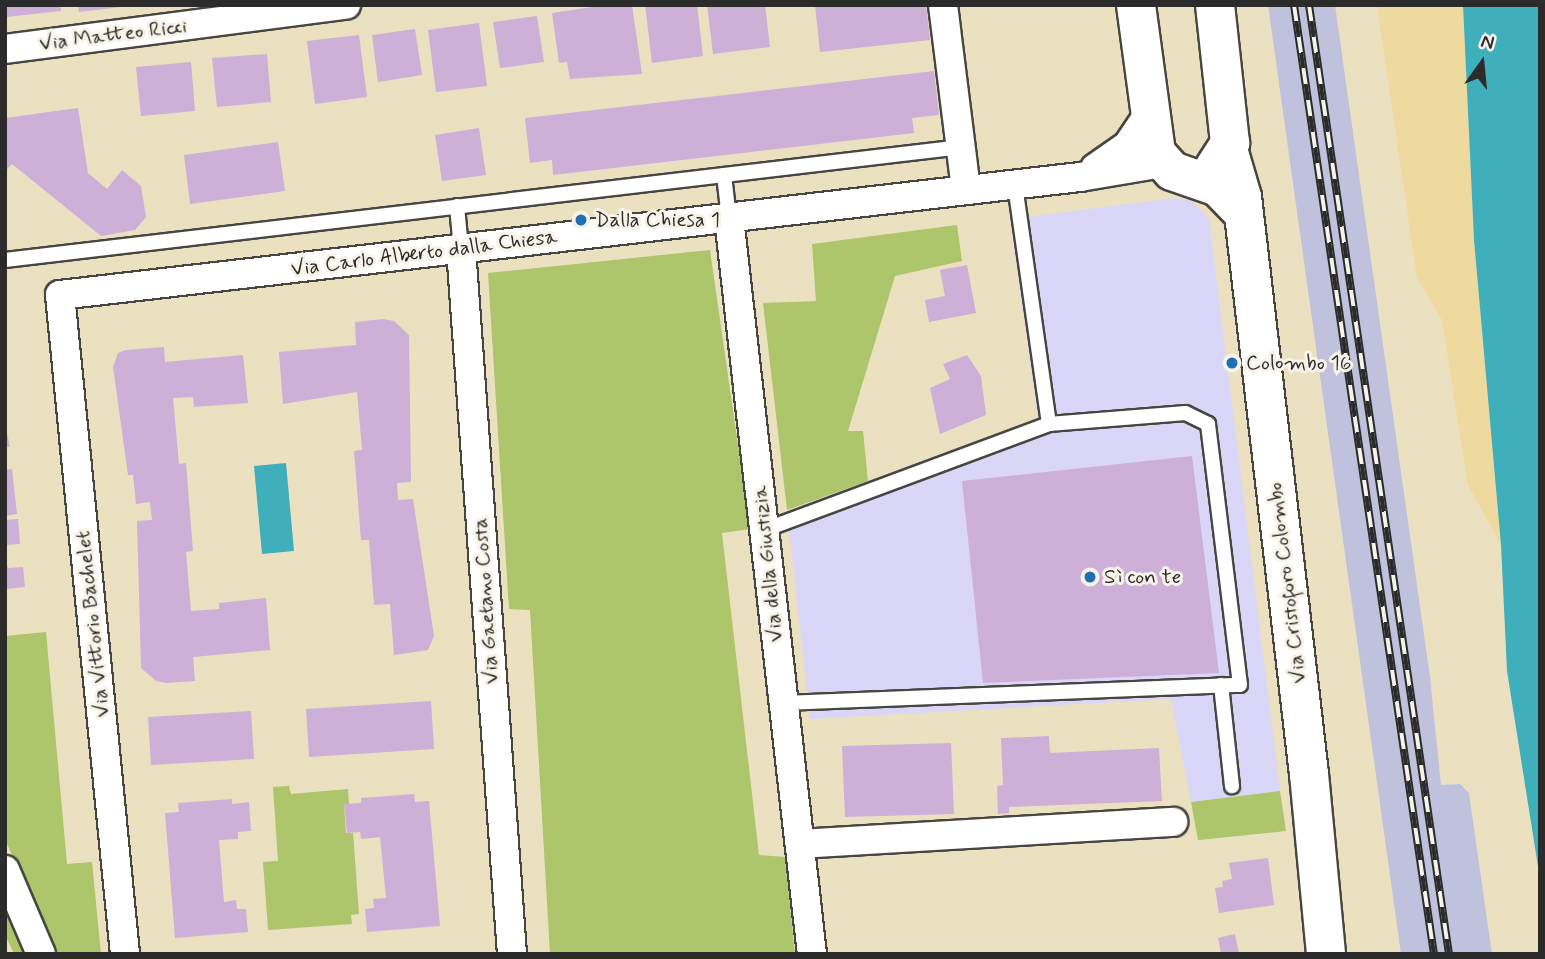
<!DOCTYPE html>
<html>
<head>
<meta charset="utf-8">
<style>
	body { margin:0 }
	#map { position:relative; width:1545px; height:959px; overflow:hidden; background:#ebe1c0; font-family:Mynerve,sans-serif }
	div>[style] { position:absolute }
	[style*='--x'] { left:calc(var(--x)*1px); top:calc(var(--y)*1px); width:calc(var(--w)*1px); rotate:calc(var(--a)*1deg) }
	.built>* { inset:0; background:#dad6f7 }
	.industrial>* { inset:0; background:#c0c2dd }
	.green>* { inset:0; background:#adc56b }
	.sand>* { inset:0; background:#eeda9e }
	.water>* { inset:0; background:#3fafbb }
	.building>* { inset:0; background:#cdafd7 }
	.roads { filter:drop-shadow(2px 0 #484641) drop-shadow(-2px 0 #484641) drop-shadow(0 2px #484641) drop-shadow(0 -2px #484641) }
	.lane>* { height:14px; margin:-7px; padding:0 7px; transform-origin:7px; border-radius:7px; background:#fff }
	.street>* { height:28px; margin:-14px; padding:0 14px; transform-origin:14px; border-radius:14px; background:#fff }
	.primary>* { height:38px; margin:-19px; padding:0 19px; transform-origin:19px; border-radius:19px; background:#fff }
	.rail>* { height:8px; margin-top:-4px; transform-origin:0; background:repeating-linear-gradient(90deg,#f7f3e8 0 16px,#2b2b2b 0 32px); box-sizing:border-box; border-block:2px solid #2b2b2b }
	.dots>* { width:19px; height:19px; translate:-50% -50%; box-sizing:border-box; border:4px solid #f7f3e8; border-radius:50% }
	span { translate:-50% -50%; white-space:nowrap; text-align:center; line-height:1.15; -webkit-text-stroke:6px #f7f3e8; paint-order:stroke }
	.street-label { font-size:21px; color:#2b2b2b }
	.poi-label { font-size:21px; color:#2b2b2b }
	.left { translate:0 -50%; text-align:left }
	.frame { position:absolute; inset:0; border:7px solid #2b2b2b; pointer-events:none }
	.north { position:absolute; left:1447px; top:28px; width:70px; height:70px; -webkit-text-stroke:5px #f7f3e8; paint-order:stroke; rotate:15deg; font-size:19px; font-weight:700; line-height:28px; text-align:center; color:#2b2b2b }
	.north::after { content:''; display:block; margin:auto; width:24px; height:32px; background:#2b2b2b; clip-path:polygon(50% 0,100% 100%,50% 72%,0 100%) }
</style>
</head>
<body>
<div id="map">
	<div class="built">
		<i style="clip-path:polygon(1175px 198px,1190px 200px,1209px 218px,1280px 791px,1191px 802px,1171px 699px,810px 719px,787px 511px,1038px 418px,1010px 219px)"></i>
	</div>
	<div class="industrial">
		<i style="clip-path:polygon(1268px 5px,1335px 5px,1430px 677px,1441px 785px,1460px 784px,1469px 793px,1492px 954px,1401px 954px)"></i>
	</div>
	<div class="green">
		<i style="clip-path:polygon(957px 225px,962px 261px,895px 276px,848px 431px,863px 431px,868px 481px,787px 510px,763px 303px,816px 301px,812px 244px)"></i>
		<i style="clip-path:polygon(710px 250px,750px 529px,722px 533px,759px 855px,785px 857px,795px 954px,550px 954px,530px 610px,509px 609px,488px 273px)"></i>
		<i style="clip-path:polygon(46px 632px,67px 864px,92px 862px,101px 954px,55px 954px,5px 839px,5px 636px)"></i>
		<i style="clip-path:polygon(289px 786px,291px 794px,348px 789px,349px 804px,344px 805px,346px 833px,353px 833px,359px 914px,351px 915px,352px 924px,268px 930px,263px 862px,278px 861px,273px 787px)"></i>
		<i style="clip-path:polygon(1280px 791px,1286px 831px,1198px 840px,1191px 802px)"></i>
		<i style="clip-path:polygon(5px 889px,34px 954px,14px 954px,5px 934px)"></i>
	</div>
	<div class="sand">
		<i style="clip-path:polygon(1377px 5px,1463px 5px,1474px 240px,1501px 545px,1468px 485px,1442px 320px,1417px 278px)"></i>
	</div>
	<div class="water">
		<i style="clip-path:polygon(1463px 5px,1540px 5px,1540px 879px,1507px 671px,1501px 545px,1474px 240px)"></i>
		<i style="clip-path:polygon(286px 463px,294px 551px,262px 554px,254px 466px)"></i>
	</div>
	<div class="building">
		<i style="clip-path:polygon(5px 5px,60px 5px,61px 11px,6px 17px)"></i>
		<i style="clip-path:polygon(78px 5px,121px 5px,121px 7px,79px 12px)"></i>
		<i style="clip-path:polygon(605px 5px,632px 5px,642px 74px,570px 79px,567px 62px,559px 63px,552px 13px)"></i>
		<i style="clip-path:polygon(645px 5px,697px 5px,703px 56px,652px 63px)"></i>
		<i style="clip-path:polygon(707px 5px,765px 5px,770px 47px,713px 54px)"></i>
		<i style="clip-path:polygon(815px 5px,926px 5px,930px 40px,820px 52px)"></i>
		<i style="clip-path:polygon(537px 16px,544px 62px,500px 68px,493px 22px)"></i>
		<i style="clip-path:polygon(479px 23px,487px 86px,436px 92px,428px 30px)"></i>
		<i style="clip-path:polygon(415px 29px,422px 75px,378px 82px,372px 35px)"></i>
		<i style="clip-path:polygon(359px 35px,367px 97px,315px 104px,307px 41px)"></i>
		<i style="clip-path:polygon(267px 54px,271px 102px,217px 107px,212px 58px)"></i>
		<i style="clip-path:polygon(191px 62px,195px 111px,141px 116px,136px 67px)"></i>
		<i style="clip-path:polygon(934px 71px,939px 115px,912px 118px,914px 133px,553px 175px,552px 160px,530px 163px,525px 118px)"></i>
		<i style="clip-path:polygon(78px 108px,88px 173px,107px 189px,122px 170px,141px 186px,146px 217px,135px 230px,101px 236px,12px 164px,5px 171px,5px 118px)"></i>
		<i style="clip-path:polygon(479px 128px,486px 175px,442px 181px,435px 135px)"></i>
		<i style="clip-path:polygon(278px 142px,285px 191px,190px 204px,184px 155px)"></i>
		<i style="clip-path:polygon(967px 265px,976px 313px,929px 322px,925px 300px,945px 296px,940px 270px)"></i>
		<i style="clip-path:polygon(383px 319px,394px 321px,409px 335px,411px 482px,397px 483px,398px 500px,413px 499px,434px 636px,428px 650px,394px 655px,390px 604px,374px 605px,369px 540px,361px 540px,354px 451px,362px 450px,357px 392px,283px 404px,279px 352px,356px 345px,355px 322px)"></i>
		<i style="clip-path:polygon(164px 347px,165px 362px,243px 355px,248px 403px,194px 407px,193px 397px,173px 398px,179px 464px,186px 463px,193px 551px,186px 552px,191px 611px,219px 609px,219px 603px,266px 598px,270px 650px,193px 657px,195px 681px,166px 683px,156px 681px,141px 668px,137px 521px,152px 520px,150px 502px,136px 504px,133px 475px,128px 475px,113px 367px,118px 353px,126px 350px)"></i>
		<i style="clip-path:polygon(967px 355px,981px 376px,986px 415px,940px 434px,930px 388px,950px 379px,943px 364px)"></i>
		<i style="clip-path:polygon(5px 423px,10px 447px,5px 447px)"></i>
		<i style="clip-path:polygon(1192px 456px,1219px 673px,983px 683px,962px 481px)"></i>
		<i style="clip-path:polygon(12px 469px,17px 514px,5px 516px,5px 470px)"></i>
		<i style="clip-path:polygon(18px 519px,20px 544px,5px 545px,5px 520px)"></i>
		<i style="clip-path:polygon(5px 562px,8px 568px,23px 567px,25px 587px,5px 589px)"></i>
		<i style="clip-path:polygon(431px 701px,434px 749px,309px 757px,306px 709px)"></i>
		<i style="clip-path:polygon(251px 711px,254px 759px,151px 765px,148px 717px)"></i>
		<i style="clip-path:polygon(1049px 736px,1050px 753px,1159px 748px,1162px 801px,1009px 807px,1009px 813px,998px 814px,997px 786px,1003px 785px,1001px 738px)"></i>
		<i style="clip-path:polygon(951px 743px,954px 814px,845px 817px,842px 746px)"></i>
		<i style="clip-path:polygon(414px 794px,415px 802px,429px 801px,440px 926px,367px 932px,365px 909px,374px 908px,373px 899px,386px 898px,380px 837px,361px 839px,360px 832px,347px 833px,344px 804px,361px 803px,361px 798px)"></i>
		<i style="clip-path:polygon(232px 799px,232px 804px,249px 802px,251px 831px,238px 832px,238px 839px,219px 840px,224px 902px,236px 900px,237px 909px,246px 909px,248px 932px,175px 938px,165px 813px,179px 812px,178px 803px)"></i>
		<i style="clip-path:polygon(1268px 858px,1274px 905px,1219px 913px,1215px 888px,1223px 887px,1222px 881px,1232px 879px,1229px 863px)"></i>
		<i style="clip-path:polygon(1235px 934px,1239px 954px,1221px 954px,1218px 938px)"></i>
	</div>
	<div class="roads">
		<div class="lane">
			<i style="--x:724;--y:175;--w:43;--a:83.4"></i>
			<i style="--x:457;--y:206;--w:43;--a:84.7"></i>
			<i style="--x:5;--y:260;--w:963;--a:-6.74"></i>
			<i style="--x:764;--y:530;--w:304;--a:-20.4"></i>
			<i style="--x:1049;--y:424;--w:242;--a:-98.1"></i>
			<i style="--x:1221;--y:685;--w:102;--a:83.8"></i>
			<i style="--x:784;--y:703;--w:456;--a:-2.3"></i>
			<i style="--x:1240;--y:685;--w:263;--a:-97"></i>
			<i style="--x:1208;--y:424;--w:25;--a:-154"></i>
			<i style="--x:1185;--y:413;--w:136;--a:175.4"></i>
		</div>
		<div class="street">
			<i style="--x:943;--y:5;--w:186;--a:82.9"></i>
			<i style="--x:5;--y:49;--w:344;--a:-7.4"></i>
			<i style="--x:1095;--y:168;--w:39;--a:-35"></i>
			<i style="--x:1127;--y:146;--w:40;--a:-56"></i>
			<i style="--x:729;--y:218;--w:741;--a:83.57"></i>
			<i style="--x:461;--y:249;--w:707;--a:85.86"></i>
			<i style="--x:800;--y:844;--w:374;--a:-3.4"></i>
			<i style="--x:5;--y:870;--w:91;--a:66.8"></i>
			<i style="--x:125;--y:954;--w:662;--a:-95.63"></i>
			<i style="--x:60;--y:295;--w:1027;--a:-6.6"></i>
			<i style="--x:1080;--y:177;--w:84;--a:-9.6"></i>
		</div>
		<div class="primary">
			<i style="--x:1136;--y:5;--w:149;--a:82.3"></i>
			<i style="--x:1156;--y:153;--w:24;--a:48"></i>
			<i style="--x:1172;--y:171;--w:49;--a:19.2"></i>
			<i style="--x:1218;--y:187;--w:36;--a:46"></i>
			<i style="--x:1228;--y:149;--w:50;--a:73.7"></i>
			<i style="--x:1242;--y:197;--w:581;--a:83.38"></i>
			<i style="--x:1309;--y:774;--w:181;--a:84.6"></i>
			<i style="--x:1214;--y:168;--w:30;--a:-57"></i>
			<i style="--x:1230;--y:143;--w:139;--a:-96.2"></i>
		</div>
	</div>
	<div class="rail">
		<i style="--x:1294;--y:5;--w:959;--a:81.61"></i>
		<i style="--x:1309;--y:5;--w:959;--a:81.61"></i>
	</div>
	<div class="dots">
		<i style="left:581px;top:220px;background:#1f6fb2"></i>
		<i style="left:1232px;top:363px;background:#1f6fb2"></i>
		<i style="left:1090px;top:577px;background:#1f6fb2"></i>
	</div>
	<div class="street-label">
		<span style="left:113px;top:35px;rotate:-7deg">Via Matteo Ricci</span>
		<span style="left:424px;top:253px;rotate:-7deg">Via Carlo Alberto dalla Chiesa</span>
		<span style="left:768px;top:564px;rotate:-96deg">Via della Giustizia</span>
		<span style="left:1287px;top:583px;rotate:-97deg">Via Cristoforo Colombo</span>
		<span style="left:486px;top:601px;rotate:-94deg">Via Gaetano Costa</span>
		<span style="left:93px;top:624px;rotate:-96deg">Via Vittorio Bachelet</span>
	</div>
	<div class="poi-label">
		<span class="left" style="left:595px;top:220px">Dalla Chiesa 1</span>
		<span class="left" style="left:1246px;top:363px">Colombo 16</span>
		<span class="left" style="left:1104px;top:577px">Sì con te</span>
	</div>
	<div class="frame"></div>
	<div class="north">N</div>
</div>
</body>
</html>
